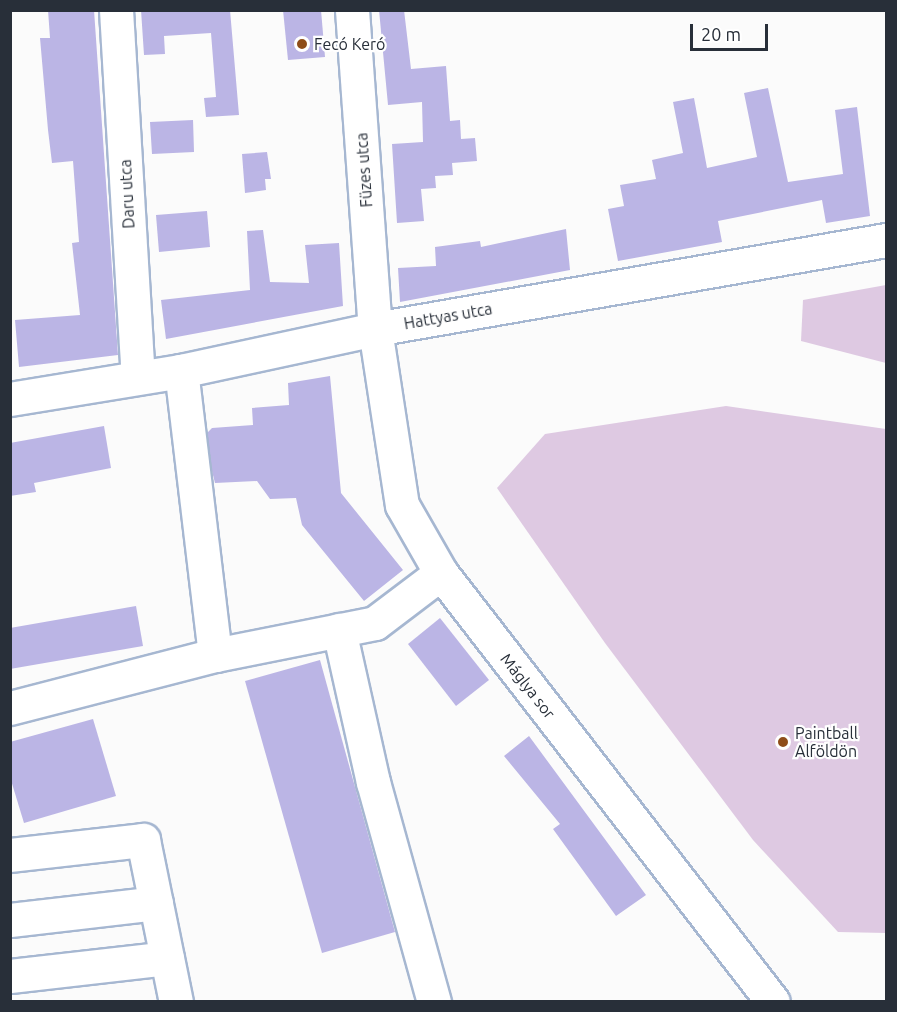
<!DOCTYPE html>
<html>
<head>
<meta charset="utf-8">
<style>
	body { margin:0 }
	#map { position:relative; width:897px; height:1012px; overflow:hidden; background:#fbfbfb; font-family:Ubuntu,sans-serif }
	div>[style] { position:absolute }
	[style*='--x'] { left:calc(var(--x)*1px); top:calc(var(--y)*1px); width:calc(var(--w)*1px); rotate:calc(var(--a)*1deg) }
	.green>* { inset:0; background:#dec9e2 }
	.building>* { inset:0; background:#bbb5e5 }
	.roads { filter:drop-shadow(2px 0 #a6b7d1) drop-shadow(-2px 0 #a6b7d1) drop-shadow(0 2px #a6b7d1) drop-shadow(0 -2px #a6b7d1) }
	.minor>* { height:33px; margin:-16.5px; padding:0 16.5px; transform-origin:16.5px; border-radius:16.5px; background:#fff }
	.dots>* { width:16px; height:16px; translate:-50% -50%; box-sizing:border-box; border:3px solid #fff; border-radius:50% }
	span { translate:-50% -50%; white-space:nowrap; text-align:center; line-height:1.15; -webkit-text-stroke:4.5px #fff; paint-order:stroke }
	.poi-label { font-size:16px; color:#282f39 }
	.left { translate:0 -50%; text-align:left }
	.street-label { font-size:16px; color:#282f39 }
	.frame { position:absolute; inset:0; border:12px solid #282f39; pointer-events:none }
	.scale { position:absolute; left:690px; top:24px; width:78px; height:27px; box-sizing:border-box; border:3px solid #282f39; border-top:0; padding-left:8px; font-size:18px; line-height:21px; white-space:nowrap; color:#282f39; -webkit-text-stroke:4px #fff; paint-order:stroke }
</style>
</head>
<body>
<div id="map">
	<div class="green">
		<i style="clip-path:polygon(886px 285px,886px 363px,801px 341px,803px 300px)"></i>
		<i style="clip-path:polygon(726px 406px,886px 429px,886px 933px,838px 932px,753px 840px,605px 643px,497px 488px,545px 434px)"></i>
	</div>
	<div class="building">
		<i style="clip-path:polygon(48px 10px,94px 10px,118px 355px,19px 367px,15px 320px,80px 315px,72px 243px,79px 242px,73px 161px,52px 163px,48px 130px,40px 38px,50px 38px)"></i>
		<i style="clip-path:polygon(141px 10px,230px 10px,239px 115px,206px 117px,204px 98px,216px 97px,211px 33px,164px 36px,165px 54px,144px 55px)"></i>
		<i style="clip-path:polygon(283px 10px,321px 10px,325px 57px,288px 60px)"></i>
		<i style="clip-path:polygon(379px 10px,404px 10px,411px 69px,446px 66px,450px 121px,460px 120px,461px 139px,475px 138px,477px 161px,452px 163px,453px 175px,435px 176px,436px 188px,421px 189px,424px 221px,397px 223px,392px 144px,423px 142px,422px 102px,388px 105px)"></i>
		<i style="clip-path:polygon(768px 88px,788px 182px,843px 174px,835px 110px,857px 107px,870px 216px,826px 223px,822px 200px,718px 221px,722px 242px,618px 261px,608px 209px,624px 206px,620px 185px,656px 179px,652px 160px,683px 153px,673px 102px,694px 98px,707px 168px,757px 157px,744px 93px)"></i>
		<i style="clip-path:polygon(193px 120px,194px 152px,152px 154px,150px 122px)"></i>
		<i style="clip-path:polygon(267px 152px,271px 179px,265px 179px,266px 190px,245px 193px,242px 154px)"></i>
		<i style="clip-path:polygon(207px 211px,210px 247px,159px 252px,156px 215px)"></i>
		<i style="clip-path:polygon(566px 229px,570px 270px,400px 302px,398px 268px,436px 266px,435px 247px,480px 241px,481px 247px)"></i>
		<i style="clip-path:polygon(263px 230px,270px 282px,309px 283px,305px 245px,339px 243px,343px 306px,166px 339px,161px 300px,250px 290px,247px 231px)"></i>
		<i style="clip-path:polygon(330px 376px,341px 493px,403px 570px,364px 601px,302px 525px,296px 498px,270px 499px,257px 481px,215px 483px,212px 471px,207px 433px,212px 428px,253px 425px,252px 408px,289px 405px,288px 383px)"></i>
		<i style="clip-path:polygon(104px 426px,111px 468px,34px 483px,36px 492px,10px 496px,10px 443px)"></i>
		<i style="clip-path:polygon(136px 606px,143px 646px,10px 669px,10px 628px)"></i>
		<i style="clip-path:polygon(440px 618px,489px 680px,456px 706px,408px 644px)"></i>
		<i style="clip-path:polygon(320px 660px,395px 932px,322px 953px,245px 681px)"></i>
		<i style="clip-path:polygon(93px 719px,116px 796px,24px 823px,10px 777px,10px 742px)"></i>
		<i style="clip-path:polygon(529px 736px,646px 895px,616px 916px,553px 829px,560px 824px,504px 756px)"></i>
	</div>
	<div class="roads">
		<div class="minor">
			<i style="--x:116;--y:10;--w:368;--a:86.6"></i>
			<i style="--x:352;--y:10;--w:320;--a:85.9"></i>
			<i style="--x:375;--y:329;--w:178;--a:81.3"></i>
			<i style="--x:402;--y:505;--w:78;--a:60.2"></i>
			<i style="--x:441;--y:573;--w:542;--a:52.26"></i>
			<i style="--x:10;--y:399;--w:173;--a:-9.3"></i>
			<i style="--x:181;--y:371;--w:198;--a:-12.2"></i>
			<i style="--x:375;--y:329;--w:519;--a:-9.88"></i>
			<i style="--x:339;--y:630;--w:156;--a:77.4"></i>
			<i style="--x:373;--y:782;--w:228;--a:74.5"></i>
			<i style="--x:215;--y:655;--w:163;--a:-11.3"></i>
			<i style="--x:375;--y:623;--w:83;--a:-37.1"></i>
			<i style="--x:10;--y:708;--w:212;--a:-14.5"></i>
			<i style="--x:215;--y:655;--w:286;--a:-96.8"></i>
			<i style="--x:10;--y:855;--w:134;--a:-6.4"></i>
			<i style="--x:143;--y:840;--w:165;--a:78.5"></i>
			<i style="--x:10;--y:920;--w:147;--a:-6.6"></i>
			<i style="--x:10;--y:976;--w:158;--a:-6.5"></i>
		</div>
	</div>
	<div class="dots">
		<i style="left:302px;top:44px;background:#8e4d19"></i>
		<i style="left:783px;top:742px;background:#8e4d19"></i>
	</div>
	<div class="poi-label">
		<span class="left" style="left:314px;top:44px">Fecó Keró</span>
		<span class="left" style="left:795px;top:742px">Paintball<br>Alföldön</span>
	</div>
	<div class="street-label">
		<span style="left:364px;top:170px;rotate:-94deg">Füzes utca</span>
		<span style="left:127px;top:194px;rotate:-93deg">Daru utca</span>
		<span style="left:448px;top:316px;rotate:-10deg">Hattyas utca</span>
		<span style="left:528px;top:686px;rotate:52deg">Máglya sor</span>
	</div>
	<div class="frame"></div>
	<div class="scale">20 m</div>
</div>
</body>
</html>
